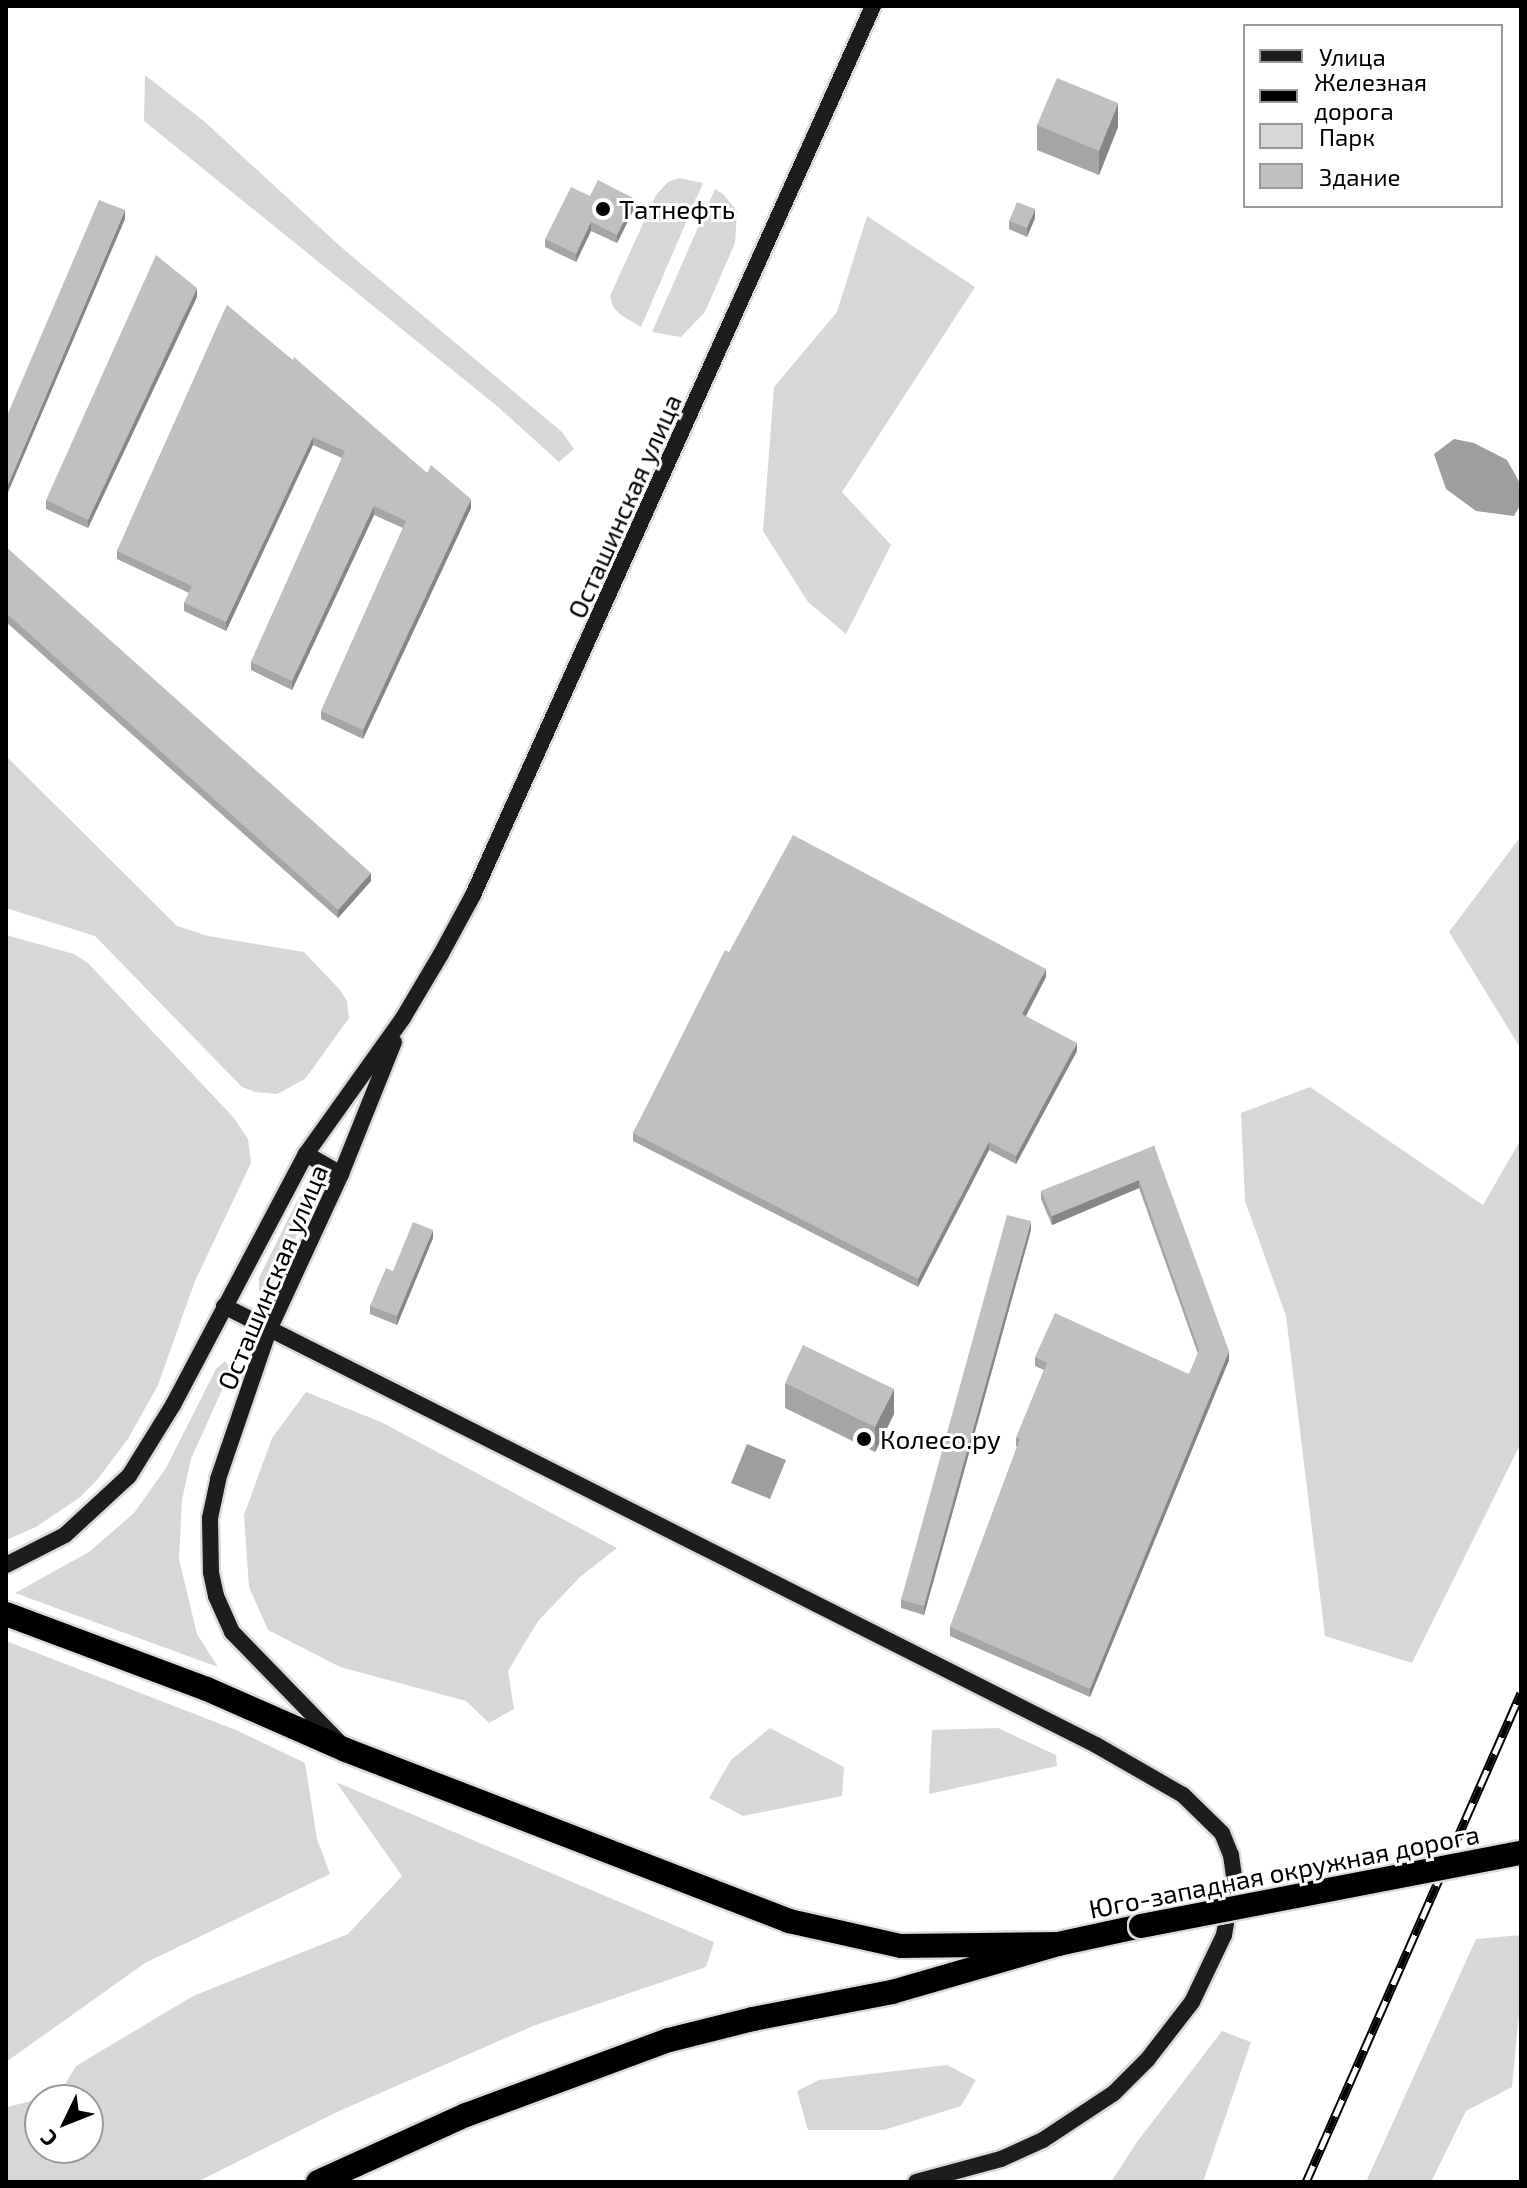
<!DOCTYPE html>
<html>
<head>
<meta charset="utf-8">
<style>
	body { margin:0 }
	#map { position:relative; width:1527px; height:2188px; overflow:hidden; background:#fff; font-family:"Exo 2",sans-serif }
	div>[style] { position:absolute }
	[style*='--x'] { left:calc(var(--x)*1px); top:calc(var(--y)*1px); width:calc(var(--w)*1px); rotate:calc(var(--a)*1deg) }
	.green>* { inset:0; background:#d7d7d7 }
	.water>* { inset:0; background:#9e9e9e }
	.roads { filter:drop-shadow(2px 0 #dbdbdb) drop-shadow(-2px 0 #dbdbdb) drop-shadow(0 2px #dbdbdb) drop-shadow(0 -2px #dbdbdb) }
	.secondary>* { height:16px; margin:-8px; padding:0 8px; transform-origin:8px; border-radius:8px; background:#1d1d1d }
	.highway>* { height:24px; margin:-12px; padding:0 12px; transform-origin:12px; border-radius:12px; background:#000 }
	.rail>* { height:9px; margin-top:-4.5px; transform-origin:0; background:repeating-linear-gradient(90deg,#fff 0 18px,#000 0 36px); box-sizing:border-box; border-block:2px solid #000 }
	.bridges { filter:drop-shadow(2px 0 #dbdbdb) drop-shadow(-2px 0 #dbdbdb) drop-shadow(0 2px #dbdbdb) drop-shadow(0 -2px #dbdbdb) }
	.highway-bridge>* { height:24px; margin:-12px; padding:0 12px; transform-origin:12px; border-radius:12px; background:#000 }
	.wall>* { inset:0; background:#a5a5a5 }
	.shaded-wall>* { inset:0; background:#868686 }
	.building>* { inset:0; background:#c0c0c0 }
	.dots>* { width:22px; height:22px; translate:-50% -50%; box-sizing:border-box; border:4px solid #fff; border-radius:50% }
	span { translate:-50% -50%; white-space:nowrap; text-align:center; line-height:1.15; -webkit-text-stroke:6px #fff; paint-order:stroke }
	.poi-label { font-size:26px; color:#000 }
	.left { translate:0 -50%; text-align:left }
	.street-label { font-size:26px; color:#000 }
	.frame { position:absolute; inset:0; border:8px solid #000; pointer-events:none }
	.legend { position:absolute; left:1243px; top:24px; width:260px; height:184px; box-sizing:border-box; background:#fff; border:2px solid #999; margin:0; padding:10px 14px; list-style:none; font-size:24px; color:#000 }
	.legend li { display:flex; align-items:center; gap:16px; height:40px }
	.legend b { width:40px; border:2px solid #999 }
	.north { position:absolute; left:24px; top:2084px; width:80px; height:80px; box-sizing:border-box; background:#fff; border:2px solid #999; border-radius:50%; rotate:227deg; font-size:22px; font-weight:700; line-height:32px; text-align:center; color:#000 }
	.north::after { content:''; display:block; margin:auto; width:28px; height:36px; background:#000; clip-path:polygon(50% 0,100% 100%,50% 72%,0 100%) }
</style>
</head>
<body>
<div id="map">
	<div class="green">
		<i style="clip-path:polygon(145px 75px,205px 122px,341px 247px,562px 432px,574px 449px,559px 462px,497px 406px,144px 121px)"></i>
		<i style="clip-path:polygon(679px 178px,703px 183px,641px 327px,621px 315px,613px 307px,610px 296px,656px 195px,668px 182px)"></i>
		<i style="clip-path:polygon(715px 189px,723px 194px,737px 211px,735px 243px,705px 312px,681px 337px,652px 332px)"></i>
		<i style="clip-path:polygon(867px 216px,975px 287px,842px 492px,891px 545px,846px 634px,808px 602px,763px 531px,774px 387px,837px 312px)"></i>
		<i style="clip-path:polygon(6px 756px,177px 926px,208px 936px,304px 952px,340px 990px,347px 1001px,349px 1018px,305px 1079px,277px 1094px,255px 1092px,242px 1087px,95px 936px,6px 908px)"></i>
		<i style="clip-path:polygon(1521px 836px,1521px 1049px,1449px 932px)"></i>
		<i style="clip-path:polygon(6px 935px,74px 954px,88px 963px,234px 1118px,248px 1139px,251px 1163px,195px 1281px,158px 1385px,128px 1439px,97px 1480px,79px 1498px,36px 1527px,6px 1540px)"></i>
		<i style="clip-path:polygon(1310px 1087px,1483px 1205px,1521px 1139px,1521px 1443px,1412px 1663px,1325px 1636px,1286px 1316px,1245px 1201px,1241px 1113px)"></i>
		<i style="clip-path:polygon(309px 1193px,312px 1205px,274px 1281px,263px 1294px,259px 1292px,259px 1278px,296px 1203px,302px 1194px)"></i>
		<i style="clip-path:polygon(225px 1361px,231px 1370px,191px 1459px,182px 1500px,179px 1559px,197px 1634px,218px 1667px,15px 1593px,89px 1552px,134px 1513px,166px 1468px,216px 1369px)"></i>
		<i style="clip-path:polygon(306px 1392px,381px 1422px,617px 1548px,580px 1577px,538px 1621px,508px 1671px,514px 1709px,489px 1723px,466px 1701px,340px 1667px,268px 1630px,249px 1587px,244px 1515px,272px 1438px)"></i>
		<i style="clip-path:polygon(6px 1641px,236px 1730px,305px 1763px,317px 1839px,330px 1874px,145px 1963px,6px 2062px)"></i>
		<i style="clip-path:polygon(770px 1728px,844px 1767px,842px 1796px,743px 1816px,709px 1798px,731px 1760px)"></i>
		<i style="clip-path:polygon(998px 1728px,1056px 1755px,1057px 1766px,929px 1794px,932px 1730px)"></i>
		<i style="clip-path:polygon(evenodd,336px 1782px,714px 1942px,706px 1967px,533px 2026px,335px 2113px,197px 2182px,6px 2182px,7px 2107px,59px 2094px,76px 2066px,193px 1996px,348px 1934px,402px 1876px,336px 1782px,40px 2100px,88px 2100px,88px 2148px,40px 2148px,40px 2100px)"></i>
		<i style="clip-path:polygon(1521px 1935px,1521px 1992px,1512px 2087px,1466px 2111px,1431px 2182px,1366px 2182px,1476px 1939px)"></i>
		<i style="clip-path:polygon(1222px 2031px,1251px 2042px,1203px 2182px,1111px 2182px,1137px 2142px)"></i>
		<i style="clip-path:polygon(947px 2065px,976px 2080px,961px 2106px,884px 2130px,808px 2130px,797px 2091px,819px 2080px)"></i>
	</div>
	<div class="water">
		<i style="clip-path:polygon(1454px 439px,1474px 443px,1507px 460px,1521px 485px,1521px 504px,1514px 516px,1476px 511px,1446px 489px,1434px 454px)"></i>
		<i style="clip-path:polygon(747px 1444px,786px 1460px,770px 1499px,731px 1483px)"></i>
	</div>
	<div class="roads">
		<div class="secondary">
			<i style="--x:306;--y:1154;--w:40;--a:29.7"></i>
			<i style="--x:224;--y:1306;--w:976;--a:26.72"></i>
			<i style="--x:1096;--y:1745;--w:100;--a:29.9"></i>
			<i style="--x:1183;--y:1795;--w:54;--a:44.3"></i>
			<i style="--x:1222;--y:1833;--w:24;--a:68"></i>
			<i style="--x:1231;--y:1855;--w:21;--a:82"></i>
			<i style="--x:1234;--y:1876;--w:60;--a:99.6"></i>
			<i style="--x:1224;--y:1935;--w:74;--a:115.5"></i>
			<i style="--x:1192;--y:2002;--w:72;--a:127.7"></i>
			<i style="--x:1148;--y:2059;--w:48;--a:135"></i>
			<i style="--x:1114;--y:2093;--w:85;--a:146.5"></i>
			<i style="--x:1043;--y:2140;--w:46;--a:155.7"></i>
			<i style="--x:1001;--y:2159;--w:88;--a:164.9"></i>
			<i style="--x:6;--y:1565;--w:66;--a:-27"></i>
			<i style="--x:65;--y:1535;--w:87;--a:-42.7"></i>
			<i style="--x:129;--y:1476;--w:84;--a:-58.2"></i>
			<i style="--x:173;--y:1405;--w:284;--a:-62.1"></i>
			<i style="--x:306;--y:1154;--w:167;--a:-54.5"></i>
			<i style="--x:403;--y:1018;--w:74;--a:-59.3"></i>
			<i style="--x:441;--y:954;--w:67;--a:-61.5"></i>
			<i style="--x:473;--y:895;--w:975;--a:-65.77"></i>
			<i style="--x:340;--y:1743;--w:155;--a:-134.2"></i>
			<i style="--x:232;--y:1632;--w:39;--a:-114"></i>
			<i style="--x:216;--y:1596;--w:25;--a:-102"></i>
			<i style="--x:211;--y:1572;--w:54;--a:-91.1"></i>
			<i style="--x:210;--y:1518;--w:40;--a:-78"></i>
			<i style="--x:218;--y:1479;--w:157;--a:-71.1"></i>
			<i style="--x:269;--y:1330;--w:172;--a:-65.2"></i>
			<i style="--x:341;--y:1174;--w:142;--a:-68.1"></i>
		</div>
		<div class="highway">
			<i style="--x:6;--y:1614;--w:215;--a:20.5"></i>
			<i style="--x:207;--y:1689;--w:152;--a:23.7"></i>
			<i style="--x:346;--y:1750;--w:475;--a:21.1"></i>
			<i style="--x:789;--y:1921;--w:115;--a:12.6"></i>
			<i style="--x:901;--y:1946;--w:157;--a:-0.7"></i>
			<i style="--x:318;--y:2182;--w:162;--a:-24.4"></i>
			<i style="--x:466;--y:2115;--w:216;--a:-20.3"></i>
			<i style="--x:669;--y:2040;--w:87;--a:-14"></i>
			<i style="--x:753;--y:2019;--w:142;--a:-11"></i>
			<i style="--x:892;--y:1992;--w:173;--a:-16.1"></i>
			<i style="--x:1058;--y:1944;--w:85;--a:-12.2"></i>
		</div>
	</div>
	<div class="rail">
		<i style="--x:1306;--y:2182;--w:534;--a:-66.27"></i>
	</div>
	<div class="bridges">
		<div class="highway-bridge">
			<i style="--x:1141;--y:1926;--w:387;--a:-10.9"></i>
		</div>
	</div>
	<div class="wall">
		<i style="clip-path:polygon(1037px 125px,1118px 127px,1099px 175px,1037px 150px)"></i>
		<i style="clip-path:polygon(590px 196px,635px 207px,617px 243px,591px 231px,576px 262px,545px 247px,545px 239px)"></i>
		<i style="clip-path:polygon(1035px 218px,1027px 237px,1009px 229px,1009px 221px)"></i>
		<i style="clip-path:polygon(197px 297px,88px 528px,46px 509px,46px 500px)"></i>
		<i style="clip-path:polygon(227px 305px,427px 473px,471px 508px,363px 739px,321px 719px,321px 711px,403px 528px,374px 515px,292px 690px,251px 670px,251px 662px,342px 458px,313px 445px,226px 631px,184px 611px,184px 603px,189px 593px,117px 559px,117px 551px)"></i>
		<i style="clip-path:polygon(6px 547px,371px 881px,338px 918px,6px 622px)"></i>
		<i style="clip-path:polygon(729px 952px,1046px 977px,1026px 1016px,1077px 1051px,1016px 1164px,989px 1150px,918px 1287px,633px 1141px,633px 1133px)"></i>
		<i style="clip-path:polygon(1154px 1146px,1229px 1360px,1090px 1697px,950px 1636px,950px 1627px,1017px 1447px,1016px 1446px,1016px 1438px,1044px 1370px,1035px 1366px,1035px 1357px,1189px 1374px,1198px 1354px,1139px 1188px,1052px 1225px,1041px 1199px,1041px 1191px)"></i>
		<i style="clip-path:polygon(1031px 1230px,924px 1615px,901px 1608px,901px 1600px)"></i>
		<i style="clip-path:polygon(433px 1238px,397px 1325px,370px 1314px,370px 1306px,393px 1271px)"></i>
		<i style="clip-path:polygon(785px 1383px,894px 1414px,875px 1452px,785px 1408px)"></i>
	</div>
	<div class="shaded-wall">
		<i style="clip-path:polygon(1118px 103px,1118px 127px,1099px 175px,1099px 151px)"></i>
		<i style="clip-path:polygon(635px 199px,635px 207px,617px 243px,617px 235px)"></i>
		<i style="clip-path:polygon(1035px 209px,1035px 218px,1027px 237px,1027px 228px)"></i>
		<i style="clip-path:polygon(125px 210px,125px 219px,6px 497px,6px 489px)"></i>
		<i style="clip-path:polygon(591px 222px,591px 231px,576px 262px,576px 254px)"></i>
		<i style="clip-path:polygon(197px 288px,197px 297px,88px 528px,88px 520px)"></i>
		<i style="clip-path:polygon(313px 437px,313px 445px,226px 631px,226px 622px)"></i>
		<i style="clip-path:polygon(471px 499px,471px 508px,363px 739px,363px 730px)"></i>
		<i style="clip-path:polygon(374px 506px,374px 515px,292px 690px,292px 681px)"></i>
		<i style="clip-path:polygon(371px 873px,371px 881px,338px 918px,338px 910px)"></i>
		<i style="clip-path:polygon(1046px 969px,1046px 977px,1022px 1023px,1022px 1014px)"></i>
		<i style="clip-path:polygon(1077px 1043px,1077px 1051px,1016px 1164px,1016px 1156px)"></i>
		<i style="clip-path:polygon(989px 1142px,989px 1150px,918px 1287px,918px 1279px)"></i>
		<i style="clip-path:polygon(1139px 1180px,1139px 1188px,1052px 1225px,1052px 1216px)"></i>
		<i style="clip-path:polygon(1031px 1221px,1031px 1230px,924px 1615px,924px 1606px)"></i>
		<i style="clip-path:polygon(433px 1230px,433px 1238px,397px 1325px,397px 1316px)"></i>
		<i style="clip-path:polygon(1229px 1351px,1229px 1360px,1090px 1697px,1090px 1689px)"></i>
		<i style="clip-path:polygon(894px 1389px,894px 1414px,875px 1452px,875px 1427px)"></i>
	</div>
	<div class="building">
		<i style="clip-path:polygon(1057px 78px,1118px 103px,1099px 151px,1037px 125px)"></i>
		<i style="clip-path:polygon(598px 180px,635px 199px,617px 235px,591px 222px,576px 254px,545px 239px,571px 187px,590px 196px)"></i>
		<i style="clip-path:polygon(99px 200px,125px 210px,6px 489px,6px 418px)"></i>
		<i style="clip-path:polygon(1017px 202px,1035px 209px,1027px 228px,1009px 221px)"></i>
		<i style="clip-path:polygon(156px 255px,197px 288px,88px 520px,46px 500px)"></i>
		<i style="clip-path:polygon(227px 305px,293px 361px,294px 357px,427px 473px,431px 465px,471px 499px,363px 730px,321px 711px,406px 521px,374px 506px,292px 681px,251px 662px,345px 451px,313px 437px,226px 622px,184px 603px,192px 586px,117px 551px)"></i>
		<i style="clip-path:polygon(6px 547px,371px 873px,338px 910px,6px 613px)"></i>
		<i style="clip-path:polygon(793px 835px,1046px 969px,1022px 1014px,1077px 1043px,1016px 1156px,989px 1142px,918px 1279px,633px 1133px,725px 950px,729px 952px)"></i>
		<i style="clip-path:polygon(1154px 1146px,1229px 1351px,1090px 1689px,950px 1627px,1020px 1439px,1016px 1438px,1047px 1363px,1035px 1357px,1055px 1313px,1189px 1374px,1199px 1350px,1139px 1180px,1052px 1216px,1041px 1191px)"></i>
		<i style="clip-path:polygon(1007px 1215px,1031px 1221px,924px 1606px,901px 1600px)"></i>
		<i style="clip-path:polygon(413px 1222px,433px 1230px,397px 1316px,370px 1306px,386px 1268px,393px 1271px)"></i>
		<i style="clip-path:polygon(803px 1345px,894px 1389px,875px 1427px,785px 1383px)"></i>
	</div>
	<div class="dots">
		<i style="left:603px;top:209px;background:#000"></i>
		<i style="left:864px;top:1439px;background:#000"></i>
	</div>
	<div class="poi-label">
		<span class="left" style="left:619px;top:209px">Татнефть</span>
		<span class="left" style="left:880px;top:1439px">Колесо.ру</span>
	</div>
	<div class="street-label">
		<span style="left:624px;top:506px;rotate:-66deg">Осташинская улица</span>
		<span style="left:272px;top:1277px;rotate:-67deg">Осташинская улица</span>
		<span style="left:1284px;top:1871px;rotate:-11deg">Юго-западная окружная дорога</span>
	</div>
	<div class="frame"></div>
	<ul class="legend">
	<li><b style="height:10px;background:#1d1d1d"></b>Улица</li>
	<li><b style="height:10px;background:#000"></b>Железная дорога</li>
	<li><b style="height:22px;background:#d7d7d7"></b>Парк</li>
	<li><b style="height:22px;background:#c0c0c0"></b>Здание</li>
	</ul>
	<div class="north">С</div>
</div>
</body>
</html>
